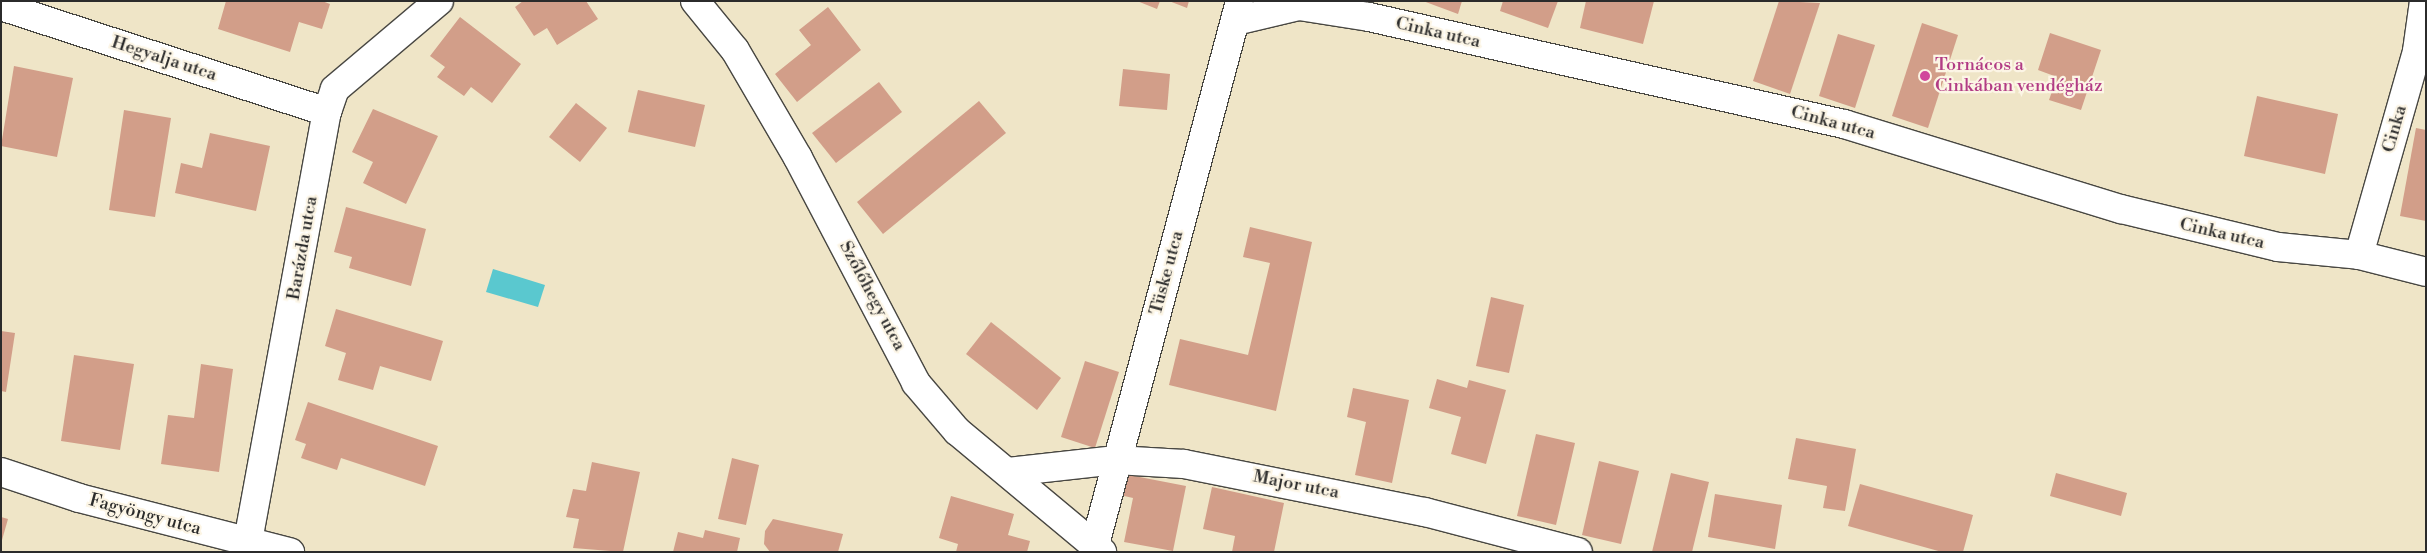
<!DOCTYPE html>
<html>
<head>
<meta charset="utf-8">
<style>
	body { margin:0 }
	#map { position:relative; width:2427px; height:553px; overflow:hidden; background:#efe5c7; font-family:"Libre Bodoni",serif }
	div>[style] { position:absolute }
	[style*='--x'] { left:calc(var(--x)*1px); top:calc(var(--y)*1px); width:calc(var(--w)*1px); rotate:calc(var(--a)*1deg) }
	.water>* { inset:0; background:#5ac8cf }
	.building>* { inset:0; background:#d29e89 }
	.roads { filter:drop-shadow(1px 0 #484742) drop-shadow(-1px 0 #484742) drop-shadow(0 1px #484742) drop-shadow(0 -1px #484742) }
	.minor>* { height:28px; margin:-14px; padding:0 14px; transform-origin:14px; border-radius:14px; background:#fff }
	.dots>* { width:14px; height:14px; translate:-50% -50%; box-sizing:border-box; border:2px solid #fcf5e5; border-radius:50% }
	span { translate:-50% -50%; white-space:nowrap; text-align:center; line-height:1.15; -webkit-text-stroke:4.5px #fcf5e5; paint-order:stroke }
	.street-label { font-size:18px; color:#2b2b2b }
	.hotel-label { font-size:18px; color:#b23c85 }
	.left { translate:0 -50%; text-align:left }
	.frame { position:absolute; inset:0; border:2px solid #2b2b2b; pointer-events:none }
</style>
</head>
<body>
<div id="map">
	<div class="water">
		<i style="clip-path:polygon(493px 269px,545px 285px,538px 307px,486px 292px)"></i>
	</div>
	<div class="building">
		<i style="clip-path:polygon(226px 1px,322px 1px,330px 4px,322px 29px,299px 22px,290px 52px,218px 29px)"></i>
		<i style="clip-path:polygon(523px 1px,586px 1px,598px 19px,557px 45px,547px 28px,534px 36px,515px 7px)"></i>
		<i style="clip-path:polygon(1137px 1px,1160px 1px,1157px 9px)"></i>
		<i style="clip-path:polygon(1169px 1px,1189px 1px,1187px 8px)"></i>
		<i style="clip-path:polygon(1423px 1px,1462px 1px,1458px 14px)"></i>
		<i style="clip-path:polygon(1503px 1px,1558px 1px,1548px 28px,1500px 11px)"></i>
		<i style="clip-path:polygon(1586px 1px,1654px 1px,1643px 44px,1580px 28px)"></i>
		<i style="clip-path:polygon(1779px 1px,1820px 3px,1790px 94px,1753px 81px)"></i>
		<i style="clip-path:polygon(828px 7px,861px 50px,797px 102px,775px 74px,811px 45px,799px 30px)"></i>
		<i style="clip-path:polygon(460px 17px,521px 64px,492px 103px,471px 87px,464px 96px,437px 77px,445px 67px,430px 56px)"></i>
		<i style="clip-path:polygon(1922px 23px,1958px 35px,1928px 128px,1892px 116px)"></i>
		<i style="clip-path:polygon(2050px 33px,2101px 50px,2081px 110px,2049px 100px,2057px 77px,2038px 70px)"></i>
		<i style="clip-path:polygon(1838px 34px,1875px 45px,1855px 108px,1819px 96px)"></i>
		<i style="clip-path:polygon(14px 66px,73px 78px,57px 157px,1px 146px)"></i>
		<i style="clip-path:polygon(1123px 69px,1170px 74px,1167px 110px,1119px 106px)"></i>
		<i style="clip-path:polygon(879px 82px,902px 112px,836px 163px,812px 133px)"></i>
		<i style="clip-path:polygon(638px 90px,705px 105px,695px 147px,628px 132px)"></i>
		<i style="clip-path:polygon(2257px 96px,2338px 114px,2325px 174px,2244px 156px)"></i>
		<i style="clip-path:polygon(979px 101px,1006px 133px,883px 234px,857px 202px)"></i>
		<i style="clip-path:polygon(576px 103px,607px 128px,580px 162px,549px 137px)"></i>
		<i style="clip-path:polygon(373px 109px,438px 136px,406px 204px,363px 183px,373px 162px,352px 152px)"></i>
		<i style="clip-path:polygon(124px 110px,171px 118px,155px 217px,109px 210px)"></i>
		<i style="clip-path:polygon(2416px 128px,2426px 130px,2426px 221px,2400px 216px)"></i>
		<i style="clip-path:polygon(210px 133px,270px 146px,256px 211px,175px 193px,181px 163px,202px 168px)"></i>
		<i style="clip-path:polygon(346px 207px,426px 229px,411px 286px,349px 268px,352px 257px,334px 252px)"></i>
		<i style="clip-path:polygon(1250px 227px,1312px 242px,1276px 411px,1169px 385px,1180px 339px,1248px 355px,1270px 263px,1243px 257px)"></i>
		<i style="clip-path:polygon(1491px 297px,1524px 305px,1509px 373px,1476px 366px)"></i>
		<i style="clip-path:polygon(336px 309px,443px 341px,431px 381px,380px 366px,373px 390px,338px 380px,346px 353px,325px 346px)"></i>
		<i style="clip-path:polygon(991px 322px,1061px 378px,1037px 410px,966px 354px)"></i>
		<i style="clip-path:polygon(1px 331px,15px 333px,6px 392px,1px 391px)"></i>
		<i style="clip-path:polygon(74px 355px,134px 364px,120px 450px,61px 441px)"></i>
		<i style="clip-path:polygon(1085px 361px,1119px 372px,1095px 448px,1061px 437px)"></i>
		<i style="clip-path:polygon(201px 364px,233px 369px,219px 472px,161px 464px,168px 415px,194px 418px)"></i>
		<i style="clip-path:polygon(1437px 379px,1467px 388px,1469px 380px,1506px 390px,1486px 464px,1451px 454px,1461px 417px,1429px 408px)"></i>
		<i style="clip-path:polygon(1353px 388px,1409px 400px,1392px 483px,1355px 475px,1366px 422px,1347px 417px)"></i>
		<i style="clip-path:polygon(308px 402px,438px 446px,425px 486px,341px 458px,337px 470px,301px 458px,306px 444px,295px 440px)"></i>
		<i style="clip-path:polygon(1536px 434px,1575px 443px,1556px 525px,1517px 516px)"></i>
		<i style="clip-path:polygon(1796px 438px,1856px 449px,1845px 511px,1823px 508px,1827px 486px,1788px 479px)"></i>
		<i style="clip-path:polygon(732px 458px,759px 465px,746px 525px,718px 519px)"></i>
		<i style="clip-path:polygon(1599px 461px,1639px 471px,1621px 544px,1582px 535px)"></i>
		<i style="clip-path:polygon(592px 462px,640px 472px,623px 552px,573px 548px,579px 519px,566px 517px,573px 489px,586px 491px)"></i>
		<i style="clip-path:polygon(1671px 473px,1709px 482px,1692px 552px,1652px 552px)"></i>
		<i style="clip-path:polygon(2056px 473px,2127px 493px,2121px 516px,2050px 496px)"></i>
		<i style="clip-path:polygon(1124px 474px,1186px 486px,1173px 551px,1124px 542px,1133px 498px,1120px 495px)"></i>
		<i style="clip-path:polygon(1860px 484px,1973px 515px,1963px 552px,1942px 552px,1848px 526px)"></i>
		<i style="clip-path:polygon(1212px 487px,1284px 503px,1274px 552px,1232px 552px,1235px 536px,1203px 529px)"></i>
		<i style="clip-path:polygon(1715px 494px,1782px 505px,1775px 549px,1708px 537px)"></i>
		<i style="clip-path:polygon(951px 496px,1014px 514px,1008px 535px,1030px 541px,1027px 552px,956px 552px,958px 544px,939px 538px)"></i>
		<i style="clip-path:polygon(1px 517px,8px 519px,2px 540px,1px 540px)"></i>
		<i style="clip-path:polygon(773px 519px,843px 534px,838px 552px,770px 552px,764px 544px,765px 531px)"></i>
		<i style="clip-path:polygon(705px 530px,740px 538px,737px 552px,673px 552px,678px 532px,703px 538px)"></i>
	</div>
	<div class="roads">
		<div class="minor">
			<i style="--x:695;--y:1;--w:63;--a:50.8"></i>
			<i style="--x:735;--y:50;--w:125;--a:59.7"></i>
			<i style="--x:798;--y:158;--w:254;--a:62.3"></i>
			<i style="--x:916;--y:383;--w:63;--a:49.5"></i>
			<i style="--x:957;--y:431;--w:189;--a:39.8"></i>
			<i style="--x:1;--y:6;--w:343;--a:18"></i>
			<i style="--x:1235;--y:21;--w:66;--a:-13.2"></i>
			<i style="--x:1299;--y:6;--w:71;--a:8.9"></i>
			<i style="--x:1369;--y:17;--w:487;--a:12.7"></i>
			<i style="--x:1844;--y:124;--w:290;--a:17.1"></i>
			<i style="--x:2121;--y:209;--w:162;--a:13.6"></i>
			<i style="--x:2278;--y:247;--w:81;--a:5.6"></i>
			<i style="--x:2359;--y:255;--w:69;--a:14.2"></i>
			<i style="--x:2359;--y:255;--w:212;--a:-74.1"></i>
			<i style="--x:2417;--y:51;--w:50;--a:-82"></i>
			<i style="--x:1;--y:472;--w:82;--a:18.4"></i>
			<i style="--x:79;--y:498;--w:218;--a:14.4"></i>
			<i style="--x:1008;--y:472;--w:109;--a:-6.3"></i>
			<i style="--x:1116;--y:460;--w:68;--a:3.4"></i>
			<i style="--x:1184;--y:464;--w:246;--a:11.3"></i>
			<i style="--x:1425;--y:512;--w:158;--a:14.7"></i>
			<i style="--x:248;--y:541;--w:436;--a:-79.6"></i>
			<i style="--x:327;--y:112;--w:24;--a:-71"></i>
			<i style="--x:335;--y:89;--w:136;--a:-40.2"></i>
			<i style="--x:1093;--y:552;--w:566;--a:-75.06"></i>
		</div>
	</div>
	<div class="dots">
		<i style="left:1925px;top:76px;background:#d1479c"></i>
	</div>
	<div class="street-label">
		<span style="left:1438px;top:33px;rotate:13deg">Cinka utca</span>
		<span style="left:164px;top:59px;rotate:18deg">Hegyalja utca</span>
		<span style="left:1833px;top:123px;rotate:15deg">Cinka utca</span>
		<span style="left:2395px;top:129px;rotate:-74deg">Cinka</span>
		<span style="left:2222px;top:234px;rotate:13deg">Cinka utca</span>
		<span style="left:303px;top:248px;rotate:-80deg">Barázda utca</span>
		<span style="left:1167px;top:273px;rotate:-75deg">Tüske utca</span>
		<span style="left:872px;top:296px;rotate:62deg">Szőlőhegy utca</span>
		<span style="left:1296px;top:485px;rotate:11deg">Major utca</span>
		<span style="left:145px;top:515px;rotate:15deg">Fagyöngy utca</span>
	</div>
	<div class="hotel-label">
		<span class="left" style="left:1935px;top:76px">Tornácos a<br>Cinkában vendégház</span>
	</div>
	<div class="frame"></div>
</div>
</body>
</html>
